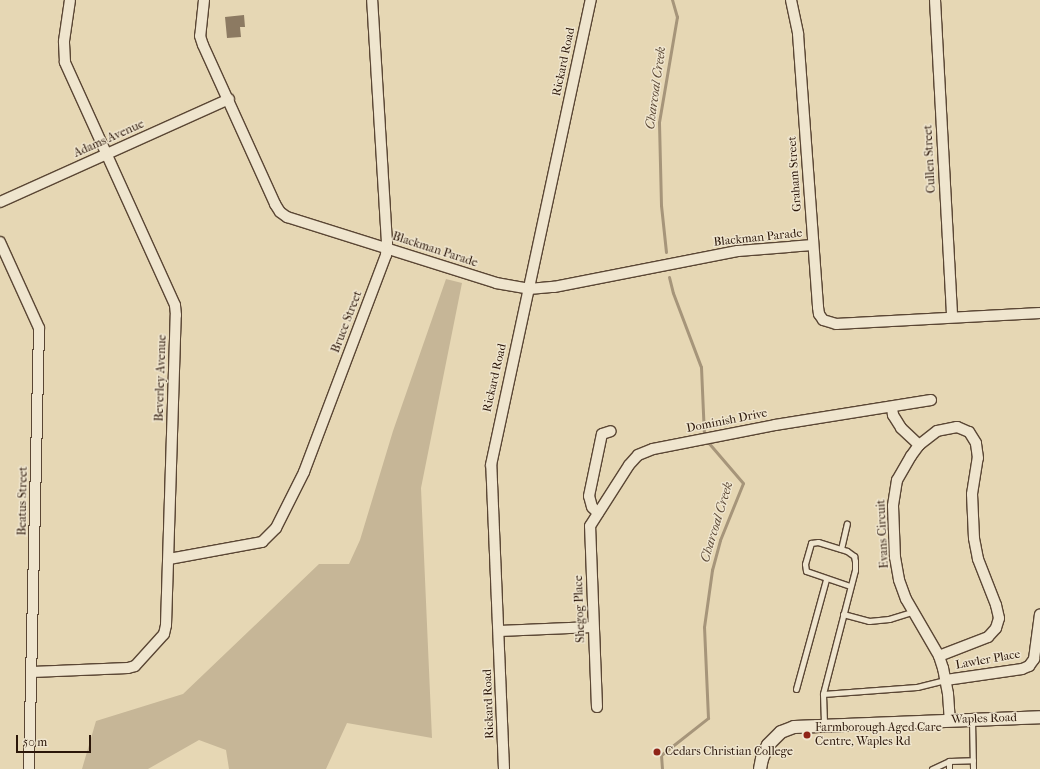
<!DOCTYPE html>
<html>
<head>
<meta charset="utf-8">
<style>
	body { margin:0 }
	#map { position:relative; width:1040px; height:769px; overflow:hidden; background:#e6d7b4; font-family:"IM FELL French Canon",serif }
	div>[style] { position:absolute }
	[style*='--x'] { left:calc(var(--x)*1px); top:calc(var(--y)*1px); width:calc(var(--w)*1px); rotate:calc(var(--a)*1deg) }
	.green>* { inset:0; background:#c6b697 }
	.stream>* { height:3px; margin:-1.5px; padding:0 1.5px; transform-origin:1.5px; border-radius:1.5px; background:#a6957a }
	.building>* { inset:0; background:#8c7a62 }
	.roads { filter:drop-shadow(1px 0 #5a4634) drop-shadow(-1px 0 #5a4634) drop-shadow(0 1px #5a4634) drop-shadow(0 -1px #5a4634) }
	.service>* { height:5px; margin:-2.5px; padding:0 2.5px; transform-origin:2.5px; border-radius:2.5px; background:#efe5ce }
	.minor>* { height:10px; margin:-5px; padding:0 5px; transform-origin:5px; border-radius:5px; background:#efe5ce }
	.tertiary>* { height:12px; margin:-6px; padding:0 6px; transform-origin:6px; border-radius:6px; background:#efe5ce }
	.dots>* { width:11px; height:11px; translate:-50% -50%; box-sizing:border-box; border:2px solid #efe5ce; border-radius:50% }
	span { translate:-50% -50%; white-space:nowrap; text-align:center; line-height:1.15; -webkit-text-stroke:3px #efe5ce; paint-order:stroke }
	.street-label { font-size:12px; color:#2b1609 }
	.poi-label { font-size:12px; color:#2b1609 }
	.left { translate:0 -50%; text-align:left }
	.water-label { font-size:13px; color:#5c4936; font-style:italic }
	.scale { position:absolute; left:16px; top:735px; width:75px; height:18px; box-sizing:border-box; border:2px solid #2b1609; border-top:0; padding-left:5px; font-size:12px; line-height:14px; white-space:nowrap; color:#2b1609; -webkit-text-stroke:3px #efe5ce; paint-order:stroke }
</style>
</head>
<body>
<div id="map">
	<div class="green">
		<i style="clip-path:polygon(446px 279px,462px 283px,421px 488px,432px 738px,347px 723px,326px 769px,229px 769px,226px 750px,199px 740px,148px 769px,82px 769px,96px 721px,183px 694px,319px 564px,349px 564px,360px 540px,393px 431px)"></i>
	</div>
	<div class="stream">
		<i style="--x:666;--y:252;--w:47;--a:-96.1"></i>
		<i style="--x:661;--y:205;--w:83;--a:-91.4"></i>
		<i style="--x:659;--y:122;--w:107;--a:-80.3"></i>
		<i style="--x:677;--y:17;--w:18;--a:-106"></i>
		<i style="--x:669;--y:277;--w:16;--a:76"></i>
		<i style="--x:673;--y:293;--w:79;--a:69.3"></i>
		<i style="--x:701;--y:367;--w:69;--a:87.5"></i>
		<i style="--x:662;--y:769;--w:14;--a:-94"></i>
		<i style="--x:661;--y:755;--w:60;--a:-38.2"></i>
		<i style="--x:708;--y:718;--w:91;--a:-92.5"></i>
		<i style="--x:704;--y:627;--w:58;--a:-82"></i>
		<i style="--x:712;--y:570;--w:31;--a:-75"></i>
		<i style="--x:720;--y:540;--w:61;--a:-68"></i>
		<i style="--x:743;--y:483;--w:55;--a:-130.6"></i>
	</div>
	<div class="building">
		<i style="clip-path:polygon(244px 15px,245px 27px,240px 27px,241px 37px,227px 38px,225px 17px)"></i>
	</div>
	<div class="roads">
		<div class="service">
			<i style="--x:841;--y:549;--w:26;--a:-77"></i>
			<i style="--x:850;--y:586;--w:46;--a:-161.2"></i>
			<i style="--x:806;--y:571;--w:7;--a:-98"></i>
			<i style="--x:805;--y:564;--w:22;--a:-74"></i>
			<i style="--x:811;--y:543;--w:7;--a:-8"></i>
			<i style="--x:818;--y:542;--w:30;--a:17"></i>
			<i style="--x:847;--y:551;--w:9;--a:36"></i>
			<i style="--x:854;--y:556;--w:5;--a:79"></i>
			<i style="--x:855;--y:561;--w:9;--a:90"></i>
			<i style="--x:855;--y:570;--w:128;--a:104.5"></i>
			<i style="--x:823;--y:694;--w:94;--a:-4.3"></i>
			<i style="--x:917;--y:687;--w:30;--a:-14"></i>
			<i style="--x:843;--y:614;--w:27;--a:15"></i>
			<i style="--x:869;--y:621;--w:20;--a:-6"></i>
			<i style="--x:889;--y:619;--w:24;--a:-17"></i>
			<i style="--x:796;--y:689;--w:114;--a:-74.7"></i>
			<i style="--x:823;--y:694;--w:30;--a:88"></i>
			<i style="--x:972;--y:720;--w:49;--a:88.8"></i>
			<i style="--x:932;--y:769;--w:19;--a:-25"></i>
			<i style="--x:949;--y:769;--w:8;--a:-90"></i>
			<i style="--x:949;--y:761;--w:24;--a:-2"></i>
		</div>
		<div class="minor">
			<i style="--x:204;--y:0;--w:36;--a:96"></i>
			<i style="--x:200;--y:36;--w:9;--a:72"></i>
			<i style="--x:203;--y:45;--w:175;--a:65.6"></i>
			<i style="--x:275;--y:204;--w:9;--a:58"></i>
			<i style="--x:280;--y:212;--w:9;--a:36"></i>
			<i style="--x:287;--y:217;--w:219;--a:17.5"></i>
			<i style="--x:496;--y:283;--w:34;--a:10"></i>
			<i style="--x:529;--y:289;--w:25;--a:-5"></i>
			<i style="--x:554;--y:287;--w:187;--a:-11.1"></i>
			<i style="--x:738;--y:251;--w:75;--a:-4.6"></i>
			<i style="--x:791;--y:0;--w:35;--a:78"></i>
			<i style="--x:798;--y:34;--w:274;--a:85.8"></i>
			<i style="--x:818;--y:307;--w:7;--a:82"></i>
			<i style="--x:819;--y:314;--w:7;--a:56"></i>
			<i style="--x:823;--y:320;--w:14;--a:17"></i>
			<i style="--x:836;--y:324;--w:204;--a:-3.1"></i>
			<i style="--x:935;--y:0;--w:317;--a:86.9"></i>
			<i style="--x:0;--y:202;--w:251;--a:-24.2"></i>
			<i style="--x:0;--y:242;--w:94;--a:65.6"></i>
			<i style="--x:39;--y:328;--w:441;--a:91.3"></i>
			<i style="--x:892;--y:408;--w:7;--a:82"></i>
			<i style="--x:893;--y:415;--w:15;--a:58"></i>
			<i style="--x:901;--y:428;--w:25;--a:43"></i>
			<i style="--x:598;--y:513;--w:8;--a:-135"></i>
			<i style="--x:592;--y:507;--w:11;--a:-105"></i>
			<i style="--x:589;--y:496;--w:63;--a:-78.2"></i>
			<i style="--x:602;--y:434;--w:9;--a:-18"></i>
			<i style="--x:169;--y:559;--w:95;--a:-10.4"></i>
			<i style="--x:262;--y:542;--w:20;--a:-45"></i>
			<i style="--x:276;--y:528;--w:63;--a:-63.4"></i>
			<i style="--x:304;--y:472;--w:232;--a:-69.3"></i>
			<i style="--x:386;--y:255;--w:12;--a:-85"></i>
			<i style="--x:387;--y:243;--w:243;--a:-93.5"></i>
			<i style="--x:499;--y:631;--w:94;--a:-2.4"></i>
			<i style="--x:939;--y:656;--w:53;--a:-21.2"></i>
			<i style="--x:988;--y:637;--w:12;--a:-48"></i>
			<i style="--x:996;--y:628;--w:10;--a:-73"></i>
			<i style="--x:999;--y:618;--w:13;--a:-103"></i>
			<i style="--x:996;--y:605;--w:49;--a:-111.4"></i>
			<i style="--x:978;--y:559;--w:21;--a:-101"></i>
			<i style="--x:974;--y:538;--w:44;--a:-92.6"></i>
			<i style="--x:972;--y:494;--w:36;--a:-81"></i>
			<i style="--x:978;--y:458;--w:15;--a:-98"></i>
			<i style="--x:976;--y:443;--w:13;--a:-122"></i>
			<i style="--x:969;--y:432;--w:13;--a:-157"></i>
			<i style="--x:957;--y:427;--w:20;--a:169"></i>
			<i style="--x:937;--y:431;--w:23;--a:142"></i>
			<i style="--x:919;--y:445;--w:14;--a:126"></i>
			<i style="--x:911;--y:456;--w:28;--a:120"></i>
			<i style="--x:897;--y:480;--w:26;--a:99"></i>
			<i style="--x:893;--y:506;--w:51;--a:87.8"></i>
			<i style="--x:895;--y:557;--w:23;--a:80"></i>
			<i style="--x:899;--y:580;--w:20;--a:70"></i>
			<i style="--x:906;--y:599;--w:66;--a:59.9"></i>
			<i style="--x:939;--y:656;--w:13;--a:72"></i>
			<i style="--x:943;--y:668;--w:26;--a:79"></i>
			<i style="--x:948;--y:694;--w:26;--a:86"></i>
			<i style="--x:32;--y:672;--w:96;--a:-2.4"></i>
			<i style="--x:128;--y:668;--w:7;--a:-16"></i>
			<i style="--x:135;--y:666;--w:43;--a:-47.8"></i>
			<i style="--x:164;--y:634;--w:9;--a:-77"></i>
			<i style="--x:166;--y:625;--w:310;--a:-88.2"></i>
			<i style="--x:176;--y:315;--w:10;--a:-96"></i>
			<i style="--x:175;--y:305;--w:267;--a:-114.4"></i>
			<i style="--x:65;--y:62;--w:21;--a:-93"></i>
			<i style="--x:64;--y:41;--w:41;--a:-81.7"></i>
			<i style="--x:946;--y:680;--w:77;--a:-8.2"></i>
			<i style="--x:1022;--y:669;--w:8;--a:-23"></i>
			<i style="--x:1029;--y:666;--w:9;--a:-54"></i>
			<i style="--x:1034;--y:659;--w:45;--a:-82.4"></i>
			<i style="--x:597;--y:707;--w:181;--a:-92.2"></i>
			<i style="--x:590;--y:526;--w:72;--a:-57.4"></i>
			<i style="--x:629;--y:465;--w:13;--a:-48"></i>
			<i style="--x:638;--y:455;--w:16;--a:-22"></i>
			<i style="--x:653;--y:449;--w:124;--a:-11.1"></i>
			<i style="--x:775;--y:425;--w:158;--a:-9.1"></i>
			<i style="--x:504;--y:769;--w:304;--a:-92.4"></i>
			<i style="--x:491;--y:465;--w:476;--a:-77.9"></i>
		</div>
		<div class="tertiary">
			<i style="--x:760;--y:769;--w:10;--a:-79"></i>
			<i style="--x:762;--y:759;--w:15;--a:-67"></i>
			<i style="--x:768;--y:745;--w:18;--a:-45"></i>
			<i style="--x:781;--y:732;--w:14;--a:-21"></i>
			<i style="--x:794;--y:727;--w:246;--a:-2.3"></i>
		</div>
	</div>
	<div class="dots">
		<i style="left:807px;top:735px;background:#8f2418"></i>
		<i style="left:657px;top:752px;background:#8f2418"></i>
	</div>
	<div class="street-label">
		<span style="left:564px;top:62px;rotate:-78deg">Rickard Road</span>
		<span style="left:109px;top:139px;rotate:-24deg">Adams Avenue</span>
		<span style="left:930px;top:159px;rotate:-93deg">Cullen Street</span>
		<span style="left:795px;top:174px;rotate:-94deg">Graham Street</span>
		<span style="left:758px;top:238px;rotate:-6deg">Blackman Parade</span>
		<span style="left:435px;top:250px;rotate:18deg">Blackman Parade</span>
		<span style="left:347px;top:322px;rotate:-69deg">Bruce Street</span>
		<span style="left:161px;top:378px;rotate:-88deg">Beverley Avenue</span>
		<span style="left:495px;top:378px;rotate:-77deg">Rickard Road</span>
		<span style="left:727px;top:421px;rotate:-11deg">Dominish Drive</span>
		<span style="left:23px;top:501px;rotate:-89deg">Beatus Street</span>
		<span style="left:883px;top:534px;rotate:-93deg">Evans Circuit</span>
		<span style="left:580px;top:609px;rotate:-92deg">Shegog Place</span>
		<span style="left:988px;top:660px;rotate:-10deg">Lawler Place</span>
		<span style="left:489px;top:704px;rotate:-92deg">Rickard Road</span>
		<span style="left:984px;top:719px;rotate:-2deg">Waples Road</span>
	</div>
	<div class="poi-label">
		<span class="left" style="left:815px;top:735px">Farmborough Aged Care<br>Centre, Waples Rd</span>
		<span class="left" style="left:665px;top:752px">Cedars Christian College</span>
	</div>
	<div class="water-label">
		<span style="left:656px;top:88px;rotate:-82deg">Charcoal Creek</span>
		<span style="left:717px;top:522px;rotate:-73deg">Charcoal Creek</span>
	</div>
	<div class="scale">50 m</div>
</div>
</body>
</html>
